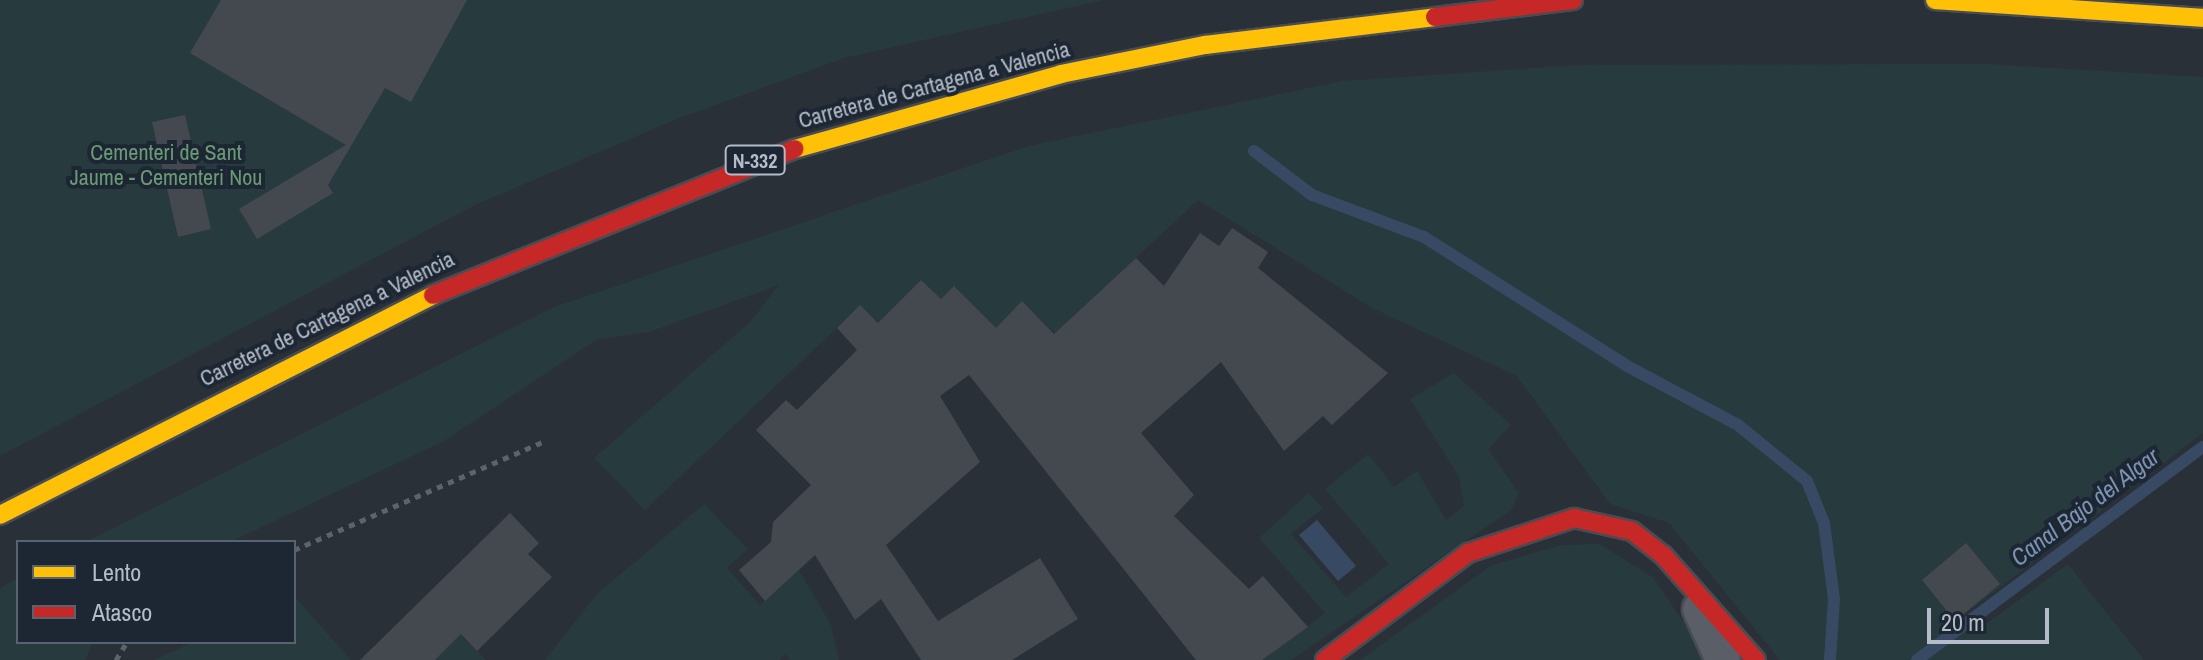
<!DOCTYPE html>
<html>
<head>
<meta charset="utf-8">
<style>
	body { margin:0 }
	#map { position:relative; width:2203px; height:660px; overflow:hidden; background:#2a3038; font-family:"Archivo Narrow",sans-serif }
	div>[style] { position:absolute }
	[style*='--x'] { left:calc(var(--x)*1px); top:calc(var(--y)*1px); width:calc(var(--w)*1px); rotate:calc(var(--a)*1deg) }
	.green>* { inset:0; background:#273a3e }
	.water>* { inset:0; background:#384963 }
	.stream>* { height:12px; margin:-6px; padding:0 6px; transform-origin:6px; border-radius:6px; background:#384963 }
	.building>* { inset:0; background:#444950 }
	.path>* { height:5px; margin-top:-2.5px; transform-origin:0; background:repeating-linear-gradient(90deg,#5d636a 0 6px,transparent 0 12px) }
	.roads { filter:drop-shadow(2px 0 #484c53) drop-shadow(-2px 0 #484c53) drop-shadow(0 2px #484c53) drop-shadow(0 -2px #484c53) }
	.street>* { height:34px; margin:-17px; padding:0 17px; transform-origin:17px; border-radius:17px; background:#5a5e66 }
	.slow>* { height:18px; margin:-9px; padding:0 9px; transform-origin:9px; border-radius:9px; background:#ffc107 }
	.jam>* { height:18px; margin:-9px; padding:0 9px; transform-origin:9px; border-radius:9px; background:#c62828 }
	span { translate:-50% -50%; white-space:nowrap; text-align:center; line-height:1.15; -webkit-text-stroke:8px #1d2633; paint-order:stroke }
	.shield-label span { padding:2px 6px; background:#1d2633; border:2px solid; border-radius:6px; -webkit-text-stroke-width:0 }
	.shield-label { font-size:20px; color:#b4bcc9; font-weight:700 }
	.street-label { font-size:22px; color:#b4bcc9 }
	.park-label { font-size:22px; color:#6b9a76 }
	.water-label { font-size:24px; color:#7c92b1; font-style:italic }
	.legend { position:absolute; left:16px; top:540px; width:280px; height:104px; box-sizing:border-box; background:#1d2633; border:2px solid #59626f; margin:0; padding:10px 14px; list-style:none; font-size:24px; color:#b4bcc9 }
	.legend li { display:flex; align-items:center; gap:16px; height:40px }
	.legend b { width:40px; border:2px solid #59626f }
	.scale { position:absolute; left:1927px; top:608px; width:122px; height:36px; box-sizing:border-box; border:4px solid #b4bcc9; border-top:0; padding-left:10px; font-size:24px; line-height:28px; white-space:nowrap; color:#b4bcc9; -webkit-text-stroke:6px #1d2633; paint-order:stroke }
</style>
</head>
<body>
<div id="map">
	<div class="green">
		<i style="clip-path:polygon(0 0,1103px 0,844px 58px,672px 121px,473px 206px,0 456px)"></i>
		<i style="clip-path:polygon(1985px 64px,2203px 77px,2203px 433px,1952px 624px,1968px 632px,1990px 621px,2068px 564px,2144px 660px,1780px 660px,1669px 523px,1610px 504px,1517px 376px,1374px 309px,1198px 200px,1055px 333px,1022px 302px,948px 376px,953px 311px,966px 298px,955px 286px,941px 299px,921px 280px,879px 323px,860px 306px,645px 510px,594px 458px,750px 322px,779px 285px,649px 332px,596px 340px,444px 441px,230px 542px,86px 542px,554px 307px,1028px 146px,1343px 81px,1581px 65px)"></i>
		<i style="clip-path:polygon(1454px 373px,1511px 425px,1488px 449px,1519px 493px,1511px 510px,1291px 660px,1262px 660px,1325px 613px,1259px 538px,1309px 493px,1323px 508px,1291px 534px,1346px 597px,1389px 564px,1325px 489px,1368px 454px,1394px 487px,1417px 471px,1446px 520px,1464px 506px,1459px 477px,1410px 399px)"></i>
		<i style="clip-path:polygon(704px 504px,748px 549px,727px 568px,760px 605px,799px 570px,830px 623px,839px 660px,791px 660px,785px 654px,779px 660px,545px 660px,597px 594px)"></i>
		<i style="clip-path:polygon(1600px 544px,1654px 578px,1709px 660px,1360px 660px,1492px 565px,1561px 545px)"></i>
		<i style="clip-path:polygon(18px 578px,18px 642px,93px 642px,85px 660px,0 660px,0 588px)"></i>
		<i style="clip-path:polygon(294px 596px,351px 660px,154px 660px,193px 642px,294px 642px)"></i>
		<i style="clip-path:polygon(461px 634px,486px 660px,435px 660px)"></i>
	</div>
	<div class="water">
		<i style="clip-path:polygon(1317px 520px,1356px 566px,1338px 581px,1299px 535px)"></i>
	</div>
	<div class="stream">
		<i style="--x:1254;--y:151;--w:73;--a:37.2"></i>
		<i style="--x:1312;--y:195;--w:120;--a:20.6"></i>
		<i style="--x:1424;--y:237;--w:241;--a:32.4"></i>
		<i style="--x:1627;--y:366;--w:126;--a:28"></i>
		<i style="--x:1738;--y:425;--w:89;--a:39.1"></i>
		<i style="--x:1807;--y:481;--w:45;--a:68"></i>
		<i style="--x:1824;--y:523;--w:77;--a:82.5"></i>
		<i style="--x:1834;--y:599;--w:61;--a:93.8"></i>
		<i style="--x:1917;--y:660;--w:357;--a:-36.7"></i>
	</div>
	<div class="building">
		<i style="clip-path:polygon(221px 0,467px 0,411px 102px,385px 88px,328px 185px,333px 193px,257px 239px,239px 209px,346px 145px,190px 53px)"></i>
		<i style="clip-path:polygon(185px 115px,211px 229px,178px 237px,152px 122px)"></i>
		<i style="clip-path:polygon(1232px 228px,1268px 252px,1258px 268px,1388px 373px,1332px 425px,1323px 416px,1284px 451px,1221px 362px,1141px 433px,1194px 495px,1174px 516px,1249px 589px,1263px 576px,1308px 627px,1262px 660px,1196px 660px,969px 375px,940px 396px,980px 462px,886px 545px,938px 621px,1040px 558px,1078px 619px,1012px 660px,921px 660px,881px 599px,855px 620px,815px 555px,765px 601px,739px 570px,771px 542px,773px 522px,811px 485px,756px 430px,786px 400px,797px 410px,857px 350px,837px 328px,860px 305px,878px 323px,921px 280px,941px 299px,954px 286px,996px 328px,1022px 301px,1054px 334px,1136px 258px,1164px 286px,1200px 233px,1219px 246px)"></i>
		<i style="clip-path:polygon(510px 513px,539px 543px,528px 554px,552px 577px,477px 651px,461px 634px,435px 660px,360px 660px)"></i>
		<i style="clip-path:polygon(1966px 543px,2000px 584px,1955px 621px,1922px 580px)"></i>
	</div>
	<div class="path">
		<i style="--x:294;--y:550;--w:274;--a:-23.5"></i>
		<i style="--x:116;--y:660;--w:21;--a:-59"></i>
	</div>
	<div class="roads">
		<div class="street">
			<i style="--x:1700;--y:609;--w:56;--a:65.7"></i>
		</div>
		<div class="slow">
			<i style="--x:1935;--y:0;--w:269;--a:3.8"></i>
			<i style="--x:795;--y:149;--w:276;--a:-15.7"></i>
			<i style="--x:1061;--y:74;--w:147;--a:-11.4"></i>
			<i style="--x:1205;--y:45;--w:232;--a:-6.9"></i>
			<i style="--x:0;--y:515;--w:486;--a:-26.9"></i>
		</div>
		<div class="jam">
			<i style="--x:1435;--y:17;--w:139;--a:-7"></i>
			<i style="--x:433;--y:295;--w:390;--a:-22"></i>
			<i style="--x:1325;--y:660;--w:179;--a:-36.8"></i>
			<i style="--x:1468;--y:553;--w:112;--a:-18.3"></i>
			<i style="--x:1574;--y:518;--w:59;--a:12.6"></i>
			<i style="--x:1632;--y:531;--w:39;--a:38"></i>
			<i style="--x:1663;--y:555;--w:140;--a:48.5"></i>
		</div>
	</div>
	<div class="shield-label">
		<span style="left:755px;top:160px">N-332</span>
	</div>
	<div class="street-label">
		<span style="left:934px;top:85px;rotate:-15deg">Carretera de Cartagena a Valencia</span>
		<span style="left:327px;top:319px;rotate:-26deg">Carretera de Cartagena a Valencia</span>
	</div>
	<div class="park-label">
		<span style="left:166px;top:165px">Cementeri de Sant<br>Jaume - Cementeri Nou</span>
	</div>
	<div class="water-label">
		<span style="left:2085px;top:507px;rotate:-37deg">Canal Bajo del Algar</span>
	</div>
	<ul class="legend">
	<li><b style="height:10px;background:#ffc107"></b>Lento</li>
	<li><b style="height:10px;background:#c62828"></b>Atasco</li>
	</ul>
	<div class="scale">20 m</div>
</div>
</body>
</html>
